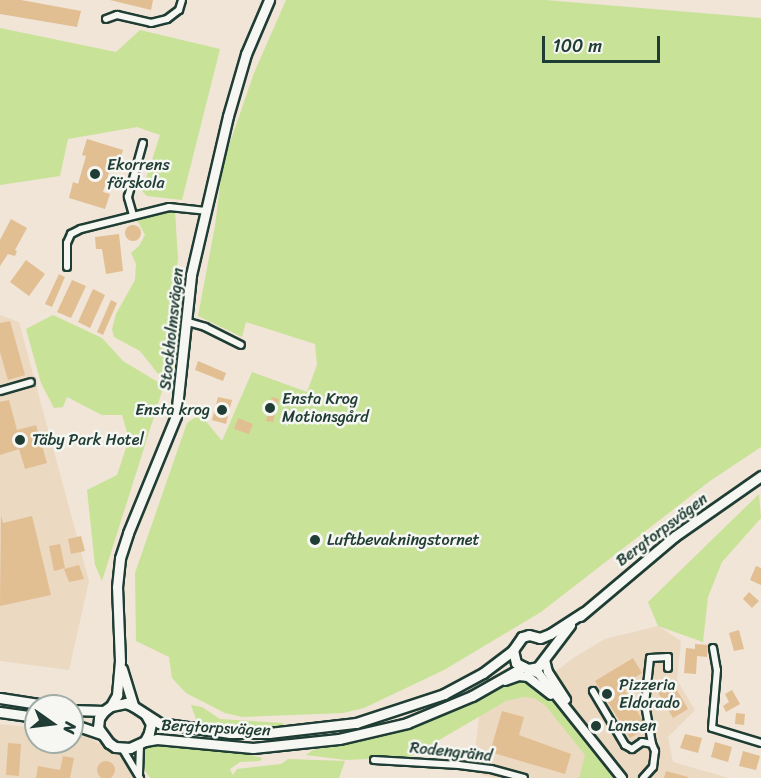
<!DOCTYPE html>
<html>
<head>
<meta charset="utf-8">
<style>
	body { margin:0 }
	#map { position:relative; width:761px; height:778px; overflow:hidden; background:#f0e5d6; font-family:Sriracha,sans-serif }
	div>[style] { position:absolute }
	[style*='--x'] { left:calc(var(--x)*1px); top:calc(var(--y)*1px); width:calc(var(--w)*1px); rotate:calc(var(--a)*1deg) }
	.built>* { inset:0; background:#ecd9c2 }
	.green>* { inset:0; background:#c8e298 }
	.building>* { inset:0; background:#e2be93 }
	.round { border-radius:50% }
	.roads { filter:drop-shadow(2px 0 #1f3d34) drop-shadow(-2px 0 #1f3d34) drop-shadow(0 2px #1f3d34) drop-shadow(0 -2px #1f3d34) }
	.minor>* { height:6px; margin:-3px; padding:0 3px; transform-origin:3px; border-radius:3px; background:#f6f6f2 }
	.tertiary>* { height:8px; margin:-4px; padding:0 4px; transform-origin:4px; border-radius:4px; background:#f6f6f2 }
	.secondary>* { height:9px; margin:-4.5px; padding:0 4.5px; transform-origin:4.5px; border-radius:4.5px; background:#f6f6f2 }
	.dots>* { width:16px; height:16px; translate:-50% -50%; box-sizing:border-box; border:3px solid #f6f6f2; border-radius:50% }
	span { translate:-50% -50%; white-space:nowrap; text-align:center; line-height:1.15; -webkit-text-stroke:5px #f6f6f2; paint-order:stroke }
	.poi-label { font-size:16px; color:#1f3d34 }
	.left { translate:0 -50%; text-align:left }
	.right { translate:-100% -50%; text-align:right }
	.street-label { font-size:16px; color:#1f3d34 }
	.north { position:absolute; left:24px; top:694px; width:60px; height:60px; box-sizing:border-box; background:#f6f6f2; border:2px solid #a0aca6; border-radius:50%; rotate:104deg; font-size:16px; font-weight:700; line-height:24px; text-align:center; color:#1f3d34 }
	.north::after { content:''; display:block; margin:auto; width:21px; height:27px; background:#1f3d34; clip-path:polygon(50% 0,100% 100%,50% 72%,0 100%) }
	.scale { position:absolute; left:542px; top:36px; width:118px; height:27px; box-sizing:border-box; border:3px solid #1f3d34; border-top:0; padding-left:8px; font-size:18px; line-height:21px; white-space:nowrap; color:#1f3d34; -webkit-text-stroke:4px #f6f6f2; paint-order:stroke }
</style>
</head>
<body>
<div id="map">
	<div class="built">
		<i style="clip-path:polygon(0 315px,19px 322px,89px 581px,69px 670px,0 661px)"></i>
		<i style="clip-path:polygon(658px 626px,681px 641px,677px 680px,695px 710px,668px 737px,673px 762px,729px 778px,494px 778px,473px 772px,479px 716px,506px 701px,524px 697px,573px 658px,605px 639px)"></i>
		<i style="clip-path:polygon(0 724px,36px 728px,36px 742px,72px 742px,72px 732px,80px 733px,123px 757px,133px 778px,0 778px)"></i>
	</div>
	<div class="green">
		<i style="clip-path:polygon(286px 0,545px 0,761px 18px,761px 447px,710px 481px,541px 612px,444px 670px,364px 708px,343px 713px,242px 717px,225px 713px,186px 693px,172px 678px,169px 657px,136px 641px,135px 573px,187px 423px,200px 414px,222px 441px,252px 372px,307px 392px,317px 365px,315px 344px,246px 322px,242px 337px,198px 316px,215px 226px,223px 163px,254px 73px)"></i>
		<i style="clip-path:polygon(0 28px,116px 52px,140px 30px,220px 49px,182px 200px,147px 196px,142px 191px,160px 135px,137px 127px,68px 139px,60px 176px,0 185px)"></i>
		<i style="clip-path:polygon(164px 211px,175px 211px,178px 259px,165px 368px,162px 375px,159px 375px,140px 351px,114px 337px,112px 329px,116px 314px,135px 280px,136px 264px,131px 253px,139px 246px,145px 235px,137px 220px)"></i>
		<i style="clip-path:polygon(181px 277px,187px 280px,177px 387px,167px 376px)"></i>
		<i style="clip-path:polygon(53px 315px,102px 338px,123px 361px,161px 384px,163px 388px,102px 581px,95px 565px,87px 490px,117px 475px,129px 439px,122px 415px,102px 415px,67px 397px,63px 407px,54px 408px,41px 383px,26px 329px)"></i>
		<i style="clip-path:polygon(759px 494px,761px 518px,722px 562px,708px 597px,703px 642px,658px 626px,648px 602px)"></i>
		<i style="clip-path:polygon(515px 680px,529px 680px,557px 706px,614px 778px,579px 778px,585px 755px,545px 705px,534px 698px,524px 697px,506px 701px,410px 757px,346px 760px,306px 755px,313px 750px,384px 735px,428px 720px)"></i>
		<i style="clip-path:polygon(191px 705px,202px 707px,220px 719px,283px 723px,283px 728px,215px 728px,198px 725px)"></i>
		<i style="clip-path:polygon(150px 745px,241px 752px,262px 758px,260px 761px,240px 762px,230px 769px,233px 775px,237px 769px,281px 764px,288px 759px,345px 761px,339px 778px,150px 778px,143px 767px,142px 753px)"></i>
	</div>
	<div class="building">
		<i style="clip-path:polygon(0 0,21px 0,81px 11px,77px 27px,0 14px)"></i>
		<i style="clip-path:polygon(110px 0,153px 0,151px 10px)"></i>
		<i style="clip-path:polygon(87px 139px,123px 150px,118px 165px,112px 163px,103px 192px,110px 194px,105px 209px,69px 198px,73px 182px,78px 184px,86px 156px,82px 155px)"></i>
		<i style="clip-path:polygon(11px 219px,27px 228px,15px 250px,17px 251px,15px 256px,8px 254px,0 266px,0 240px)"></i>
		<i class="round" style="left:125px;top:225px;width:16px;height:16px"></i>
		<i style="clip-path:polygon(119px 234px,123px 271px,106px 274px,102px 249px,96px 249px,95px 237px)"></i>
		<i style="clip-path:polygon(26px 260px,45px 274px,29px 296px,10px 282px)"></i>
		<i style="clip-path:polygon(59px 274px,65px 277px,52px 307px,45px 304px)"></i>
		<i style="clip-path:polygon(72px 280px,86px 286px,71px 318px,57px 312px)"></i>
		<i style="clip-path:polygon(93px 289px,105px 295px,90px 328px,78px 322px)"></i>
		<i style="clip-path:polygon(111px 300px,117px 303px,103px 335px,97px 332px)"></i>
		<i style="clip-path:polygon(10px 321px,25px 375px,8px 380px,0 352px,0 323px)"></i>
		<i style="clip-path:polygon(198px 361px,226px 373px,223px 381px,195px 370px)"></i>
		<i style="clip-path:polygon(218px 397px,232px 400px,226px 424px,212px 420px)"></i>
		<i style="clip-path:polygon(272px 397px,279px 399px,273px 422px,266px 421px)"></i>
		<i style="clip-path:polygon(9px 400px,17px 430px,36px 425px,47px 463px,25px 469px,19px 449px,0 455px,0 402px)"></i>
		<i style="clip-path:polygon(238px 418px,253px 424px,249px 434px,234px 429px)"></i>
		<i style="clip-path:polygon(1px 515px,3px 523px,32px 516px,51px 595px,0 606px)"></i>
		<i style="clip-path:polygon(81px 536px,85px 551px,71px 554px,68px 539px)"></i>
		<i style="clip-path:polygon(60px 544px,65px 568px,54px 571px,49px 546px)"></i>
		<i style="clip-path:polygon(79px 565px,84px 579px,69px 582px,64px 569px)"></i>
		<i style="clip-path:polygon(756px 566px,761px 568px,761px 585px,750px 580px)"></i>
		<i style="clip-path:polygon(749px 592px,759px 601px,752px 608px,743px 599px)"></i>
		<i style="clip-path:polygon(739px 630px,744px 649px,734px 651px,729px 633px)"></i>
		<i style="clip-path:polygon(695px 644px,708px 645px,707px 657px,697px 656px,696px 674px,684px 673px,686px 648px,695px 649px)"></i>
		<i style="clip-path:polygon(633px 658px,642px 673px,622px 685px,647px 728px,630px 738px,595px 681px)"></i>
		<i style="clip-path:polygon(671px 680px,688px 709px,673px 718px,656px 689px)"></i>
		<i style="clip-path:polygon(732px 690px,740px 704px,726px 712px,723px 706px,729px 702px,725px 694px)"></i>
		<i style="clip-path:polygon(502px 711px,524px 717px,519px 735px,571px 754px,565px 774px,490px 752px)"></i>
		<i style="clip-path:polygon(736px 713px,745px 714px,744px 725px,735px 724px)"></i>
		<i style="clip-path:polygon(685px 734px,702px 738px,698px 753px,680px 748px)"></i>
		<i style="clip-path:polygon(715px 742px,732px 747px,728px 762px,711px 757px)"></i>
		<i style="clip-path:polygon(8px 743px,21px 744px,19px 776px,6px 775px)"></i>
		<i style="clip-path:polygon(743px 751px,760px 756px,756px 770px,739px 766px)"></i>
		<i style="clip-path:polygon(63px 756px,74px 758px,70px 778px,36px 778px,38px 766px,60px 770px)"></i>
		<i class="round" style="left:97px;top:761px;width:18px;height:18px"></i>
		<i style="clip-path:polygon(666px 771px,688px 777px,688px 778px,664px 778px)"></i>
	</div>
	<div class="roads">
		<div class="minor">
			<i style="--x:106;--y:19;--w:12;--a:-20"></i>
			<i style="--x:117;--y:15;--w:35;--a:13"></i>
			<i style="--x:151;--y:23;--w:16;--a:-14"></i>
			<i style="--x:167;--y:19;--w:15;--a:-37"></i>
			<i style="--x:179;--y:10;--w:10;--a:-73"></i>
			<i style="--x:133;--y:215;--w:19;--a:-106"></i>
			<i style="--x:128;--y:197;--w:56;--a:-74.5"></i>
			<i style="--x:67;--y:267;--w:24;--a:-90"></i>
			<i style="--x:67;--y:243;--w:10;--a:-66"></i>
			<i style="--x:71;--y:234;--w:11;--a:-27"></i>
			<i style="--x:81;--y:229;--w:91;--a:-14"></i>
			<i style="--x:169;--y:207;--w:37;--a:6"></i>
			<i style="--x:188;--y:322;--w:18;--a:16"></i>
			<i style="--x:205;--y:327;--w:40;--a:26.6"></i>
			<i style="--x:0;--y:391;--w:32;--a:-16"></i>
			<i style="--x:713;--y:648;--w:22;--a:80"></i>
			<i style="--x:717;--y:670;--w:58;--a:94.9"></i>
			<i style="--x:712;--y:728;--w:51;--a:17"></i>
			<i style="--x:593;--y:691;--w:63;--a:59.3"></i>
			<i style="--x:625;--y:745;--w:8;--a:30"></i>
			<i style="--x:632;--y:749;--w:12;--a:-35"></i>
			<i style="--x:642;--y:742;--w:10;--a:11"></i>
			<i style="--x:652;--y:744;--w:8;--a:67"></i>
			<i style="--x:655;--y:751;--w:16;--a:97"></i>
			<i style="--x:653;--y:767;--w:15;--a:132"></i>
			<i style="--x:652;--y:744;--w:41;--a:-99.9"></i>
			<i style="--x:645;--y:704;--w:46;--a:-83.8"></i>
			<i style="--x:650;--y:658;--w:18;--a:-3"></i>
			<i style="--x:668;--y:657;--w:11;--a:90"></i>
			<i style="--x:122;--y:748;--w:35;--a:59"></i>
			<i style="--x:374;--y:760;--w:85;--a:3.4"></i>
			<i style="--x:459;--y:765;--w:32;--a:7"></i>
			<i style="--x:491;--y:769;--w:34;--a:15"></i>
			<i style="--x:139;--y:774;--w:30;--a:-88"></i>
		</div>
		<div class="tertiary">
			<i style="--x:545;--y:660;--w:12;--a:76"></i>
			<i style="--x:548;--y:672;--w:33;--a:57"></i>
			<i style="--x:528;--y:669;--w:12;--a:24"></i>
			<i style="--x:539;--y:674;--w:133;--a:51.4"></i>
			<i style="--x:505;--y:681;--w:15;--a:-20"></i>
			<i style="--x:519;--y:676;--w:9;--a:6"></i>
			<i style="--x:528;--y:677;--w:29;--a:38"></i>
		</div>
		<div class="secondary">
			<i style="--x:580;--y:616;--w:124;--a:-40.1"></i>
			<i style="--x:675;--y:536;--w:105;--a:-34.9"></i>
			<i style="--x:513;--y:650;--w:13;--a:77"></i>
			<i style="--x:516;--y:663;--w:13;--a:27"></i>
			<i style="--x:528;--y:669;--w:10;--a:-11"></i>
			<i style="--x:538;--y:667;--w:53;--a:-52.7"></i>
			<i style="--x:122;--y:669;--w:39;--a:73"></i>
			<i style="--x:0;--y:698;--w:52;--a:8.9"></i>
			<i style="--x:111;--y:706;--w:13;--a:-61"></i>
			<i style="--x:117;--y:695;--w:34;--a:-85"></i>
			<i style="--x:120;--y:661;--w:74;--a:-92.3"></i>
			<i style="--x:117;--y:587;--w:29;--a:-84"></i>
			<i style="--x:120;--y:558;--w:26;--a:-72"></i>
			<i style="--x:128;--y:533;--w:126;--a:-67.7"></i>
			<i style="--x:176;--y:416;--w:142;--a:-83.9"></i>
			<i style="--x:191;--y:275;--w:163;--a:-76.9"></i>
			<i style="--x:228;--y:116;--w:65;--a:-73.8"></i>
			<i style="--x:246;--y:54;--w:59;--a:-66.9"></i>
			<i style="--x:72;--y:710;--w:32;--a:2"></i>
			<i style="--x:0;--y:712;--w:36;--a:8"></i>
			<i style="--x:146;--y:715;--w:10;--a:61"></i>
			<i style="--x:151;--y:724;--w:9;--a:103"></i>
			<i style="--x:149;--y:733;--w:9;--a:117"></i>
			<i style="--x:145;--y:741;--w:17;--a:155"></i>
			<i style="--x:130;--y:748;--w:15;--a:-176"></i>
			<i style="--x:115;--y:747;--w:7;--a:-146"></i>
			<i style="--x:109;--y:743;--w:19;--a:-126"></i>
			<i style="--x:98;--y:728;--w:10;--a:-84"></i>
			<i style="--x:99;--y:718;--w:9;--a:-54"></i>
			<i style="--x:104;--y:711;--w:9;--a:-36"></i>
			<i style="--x:111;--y:706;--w:15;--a:-11"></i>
			<i style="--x:126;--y:703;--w:8;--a:23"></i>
			<i style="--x:133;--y:706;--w:31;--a:33"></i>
			<i style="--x:159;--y:723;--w:72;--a:8"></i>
			<i style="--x:230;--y:733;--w:39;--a:0"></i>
			<i style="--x:269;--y:733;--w:88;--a:-6.6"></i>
			<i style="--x:356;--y:723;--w:93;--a:-18.2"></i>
			<i style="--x:444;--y:694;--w:44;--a:-28.3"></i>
			<i style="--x:483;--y:673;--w:38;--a:-37"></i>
			<i style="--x:513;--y:650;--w:16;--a:-55"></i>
			<i style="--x:522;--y:637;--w:7;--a:-16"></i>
			<i style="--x:529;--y:635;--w:11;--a:15"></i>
			<i style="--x:540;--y:638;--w:11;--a:-22"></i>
			<i style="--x:550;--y:634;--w:40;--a:-32.9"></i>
			<i style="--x:72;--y:724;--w:31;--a:19"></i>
			<i style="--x:145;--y:741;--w:12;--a:-9"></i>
			<i style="--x:157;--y:739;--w:96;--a:5.4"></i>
			<i style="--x:253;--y:748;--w:86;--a:-6"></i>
			<i style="--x:339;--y:739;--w:70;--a:-13.2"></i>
			<i style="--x:407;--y:723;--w:70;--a:-22.6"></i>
			<i style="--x:472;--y:696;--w:59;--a:-29.6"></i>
		</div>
	</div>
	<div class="dots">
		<i style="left:95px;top:174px;background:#1f3d34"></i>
		<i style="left:270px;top:408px;background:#1f3d34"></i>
		<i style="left:222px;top:410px;background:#1f3d34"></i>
		<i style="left:20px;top:440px;background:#1f3d34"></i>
		<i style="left:315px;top:540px;background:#1f3d34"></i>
		<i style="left:607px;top:694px;background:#1f3d34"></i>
		<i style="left:596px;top:726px;background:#1f3d34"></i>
	</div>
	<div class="poi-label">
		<span class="left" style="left:107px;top:174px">Ekorrens<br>förskola</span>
		<span class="left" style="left:282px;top:408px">Ensta Krog<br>Motionsgård</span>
		<span class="right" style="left:210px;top:410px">Ensta krog</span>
		<span class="left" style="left:32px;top:440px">Täby Park Hotel</span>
		<span class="left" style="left:327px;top:540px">Luftbevakningstornet</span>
		<span class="left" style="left:619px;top:694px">Pizzeria<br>Eldorado</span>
		<span class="left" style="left:608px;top:726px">Lansen</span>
	</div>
	<div class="street-label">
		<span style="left:172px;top:329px;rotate:-84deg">Stockholmsvägen</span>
		<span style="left:662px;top:530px;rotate:-37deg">Bergtorpsvägen</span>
		<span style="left:216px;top:728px;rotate:3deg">Bergtorpsvägen</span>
		<span style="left:451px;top:752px;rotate:6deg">Rodengränd</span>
	</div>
	<div class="north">N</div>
	<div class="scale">100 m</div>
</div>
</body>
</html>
